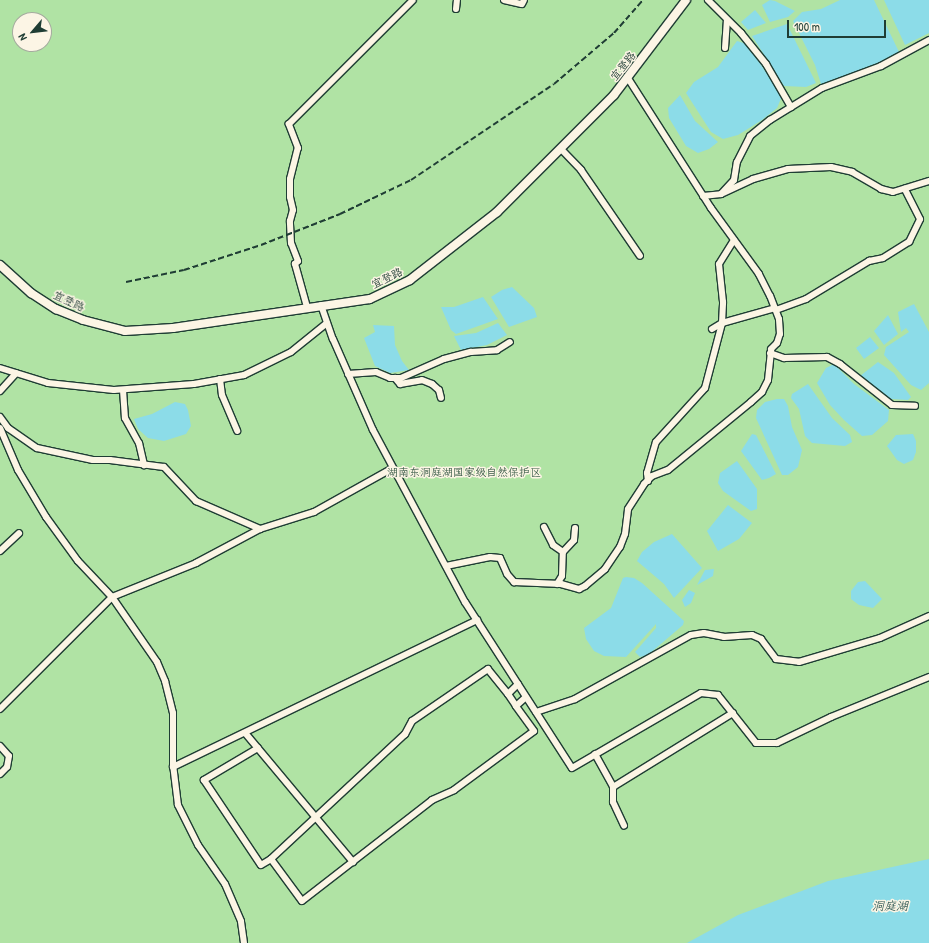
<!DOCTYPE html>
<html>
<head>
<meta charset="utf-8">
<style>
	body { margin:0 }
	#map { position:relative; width:929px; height:943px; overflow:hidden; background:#fcf5e5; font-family:"Patrick Hand","LXGW WenKai TC",sans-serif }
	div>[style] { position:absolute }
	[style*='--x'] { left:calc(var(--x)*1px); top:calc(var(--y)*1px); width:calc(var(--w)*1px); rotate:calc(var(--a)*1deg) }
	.green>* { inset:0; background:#b0e3a4 }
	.water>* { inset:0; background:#8cdce8 }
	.roads { filter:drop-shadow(1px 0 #1f3d34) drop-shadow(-1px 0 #1f3d34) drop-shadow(0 1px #1f3d34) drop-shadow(0 -1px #1f3d34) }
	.minor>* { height:6px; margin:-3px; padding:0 3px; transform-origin:3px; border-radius:3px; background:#fcf5e5 }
	.tertiary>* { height:8px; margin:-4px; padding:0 4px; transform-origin:4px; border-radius:4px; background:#fcf5e5 }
	.rail>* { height:2px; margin-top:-1px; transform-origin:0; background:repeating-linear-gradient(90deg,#1f3d34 0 6px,transparent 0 9px) }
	span { translate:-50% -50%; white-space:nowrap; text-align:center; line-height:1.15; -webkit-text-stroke:3px #fcf5e5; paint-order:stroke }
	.street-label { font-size:11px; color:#1f3d34 }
	.park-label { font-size:11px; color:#3c5e4a }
	.water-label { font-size:12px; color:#355d58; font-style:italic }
	.north { position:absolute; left:12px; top:12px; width:40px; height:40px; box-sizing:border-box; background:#fcf5e5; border:1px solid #a4ab9e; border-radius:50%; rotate:242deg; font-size:11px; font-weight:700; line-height:16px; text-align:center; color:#1f3d34 }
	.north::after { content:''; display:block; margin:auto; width:14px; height:18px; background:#1f3d34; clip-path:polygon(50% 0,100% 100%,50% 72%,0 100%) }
	.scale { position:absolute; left:787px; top:20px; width:99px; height:18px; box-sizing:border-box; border:2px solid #1f3d34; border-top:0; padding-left:5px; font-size:12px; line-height:14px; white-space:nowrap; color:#1f3d34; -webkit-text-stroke:3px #fcf5e5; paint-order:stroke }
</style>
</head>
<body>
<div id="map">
	<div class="green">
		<i style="clip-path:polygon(evenodd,0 0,929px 0,929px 943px,0 943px,0 0,20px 20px,44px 20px,44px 44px,20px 44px,20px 20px)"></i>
	</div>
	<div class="water">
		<i style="clip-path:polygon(770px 0,775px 1px,795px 11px,788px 17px,770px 22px,762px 5px)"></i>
		<i style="clip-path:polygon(840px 0,874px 0,900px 54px,835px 83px,821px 84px,815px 65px,793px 21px,802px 12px,821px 9px)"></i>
		<i style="clip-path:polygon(884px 0,929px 0,929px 33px,905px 45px)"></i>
		<i style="clip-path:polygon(755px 10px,766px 23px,748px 30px,741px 22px)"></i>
		<i style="clip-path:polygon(787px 24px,816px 83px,806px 87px,784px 86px,752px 36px)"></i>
		<i style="clip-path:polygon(737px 41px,747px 44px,782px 96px,777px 108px,762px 120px,738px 135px,723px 139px,711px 132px,686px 93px,694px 82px,718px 67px)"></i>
		<i style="clip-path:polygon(680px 95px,695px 121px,718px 142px,709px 149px,698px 153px,686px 146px,669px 118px,668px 108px)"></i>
		<i style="clip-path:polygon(512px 287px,534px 308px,537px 317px,509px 327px,491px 297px,502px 290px)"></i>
		<i style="clip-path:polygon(483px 297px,498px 319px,456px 334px,451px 330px,441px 307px,454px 307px)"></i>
		<i style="clip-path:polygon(914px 304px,929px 332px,929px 383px,921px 390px,911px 385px,884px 355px,886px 347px,909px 332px,906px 328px,901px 332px,898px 312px)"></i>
		<i style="clip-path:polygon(888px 315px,898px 334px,884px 345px,874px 331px)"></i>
		<i style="clip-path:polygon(498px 323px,507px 335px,487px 345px,461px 350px,454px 336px,476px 333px)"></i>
		<i style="clip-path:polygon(373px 325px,394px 326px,395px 345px,402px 361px,409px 370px,390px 373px,375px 366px,364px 338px,375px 332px)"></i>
		<i style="clip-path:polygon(870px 337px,879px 348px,864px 359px,856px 348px)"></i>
		<i style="clip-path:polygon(878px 362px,894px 373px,911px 397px,908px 400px,891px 399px,860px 376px)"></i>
		<i style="clip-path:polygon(834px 364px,854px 384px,889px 410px,888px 421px,872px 435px,862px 436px,844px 420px,830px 405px,817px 383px,826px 368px)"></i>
		<i style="clip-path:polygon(808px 384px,832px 418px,850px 435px,852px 442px,845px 446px,812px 443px,805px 436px,799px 409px,791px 398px,792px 394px)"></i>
		<i style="clip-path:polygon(777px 399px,784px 399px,788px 406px,792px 427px,802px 450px,798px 467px,788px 475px,782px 475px,756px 418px,757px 410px,765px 402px)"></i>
		<i style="clip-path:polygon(175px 402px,185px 404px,188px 410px,191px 426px,186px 434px,164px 441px,148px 438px,138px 429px,134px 419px,152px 414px)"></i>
		<i style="clip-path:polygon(752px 434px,756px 435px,776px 474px,769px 478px,762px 480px,741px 451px)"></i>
		<i style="clip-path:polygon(913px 434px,916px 441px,916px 452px,913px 460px,904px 464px,897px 460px,887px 446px,896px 435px)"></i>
		<i style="clip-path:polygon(737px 461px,757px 489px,757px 509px,751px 511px,723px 491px,718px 483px,720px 473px)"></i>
		<i style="clip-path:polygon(728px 505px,752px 523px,739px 539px,718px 551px,707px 531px)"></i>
		<i style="clip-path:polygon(672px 534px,702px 568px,674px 598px,664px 584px,637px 561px,642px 552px,654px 542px)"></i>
		<i style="clip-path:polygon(714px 569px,713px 576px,697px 585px,705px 570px)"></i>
		<i style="clip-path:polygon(626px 577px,634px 578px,642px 583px,684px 621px,683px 625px,648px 655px,640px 657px,635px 652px,656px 628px,656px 624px,626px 657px,604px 656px,594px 651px,586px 639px,584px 628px,611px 608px,623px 578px)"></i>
		<i style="clip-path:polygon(865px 581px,882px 599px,873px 608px,859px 605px,851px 599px,851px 591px,858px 582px)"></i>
		<i style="clip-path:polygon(689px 590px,695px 593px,691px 603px,685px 607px,682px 600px)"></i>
		<i style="clip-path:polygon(929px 859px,929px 943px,687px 943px,738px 915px,828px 881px)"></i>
	</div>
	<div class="roads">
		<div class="minor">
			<i style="--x:504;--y:0;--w:18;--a:13"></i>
			<i style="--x:522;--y:4;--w:4;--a:-63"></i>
			<i style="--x:708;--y:0;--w:47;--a:45"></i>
			<i style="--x:741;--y:33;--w:40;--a:51"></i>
			<i style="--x:766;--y:64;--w:50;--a:59.8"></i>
			<i style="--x:456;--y:9;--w:9;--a:-84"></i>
			<i style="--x:725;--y:48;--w:28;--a:-86"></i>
			<i style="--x:561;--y:149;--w:29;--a:46"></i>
			<i style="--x:581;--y:170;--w:104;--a:55.5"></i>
			<i style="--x:721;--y:194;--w:19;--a:-47"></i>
			<i style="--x:734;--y:180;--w:18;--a:-81"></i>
			<i style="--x:737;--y:162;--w:29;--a:-63"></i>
			<i style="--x:750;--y:136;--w:26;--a:-39"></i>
			<i style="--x:770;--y:120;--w:61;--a:-31.6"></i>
			<i style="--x:822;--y:88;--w:63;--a:-20.4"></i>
			<i style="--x:881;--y:66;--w:55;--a:-28.4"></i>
			<i style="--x:703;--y:196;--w:18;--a:-6"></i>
			<i style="--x:721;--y:194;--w:35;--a:-25"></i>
			<i style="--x:753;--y:179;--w:36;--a:-16"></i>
			<i style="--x:788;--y:169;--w:43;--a:-2.7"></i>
			<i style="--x:831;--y:167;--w:22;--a:13"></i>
			<i style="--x:852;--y:172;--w:34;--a:30"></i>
			<i style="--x:881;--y:189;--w:12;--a:14"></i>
			<i style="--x:893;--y:192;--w:38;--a:-17"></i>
			<i style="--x:321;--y:305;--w:36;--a:71"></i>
			<i style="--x:333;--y:339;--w:99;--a:66.3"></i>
			<i style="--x:373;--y:430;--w:195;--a:61.9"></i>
			<i style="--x:465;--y:602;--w:197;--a:57.2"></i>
			<i style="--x:572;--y:768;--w:149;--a:-30.2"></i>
			<i style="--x:701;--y:693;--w:17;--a:7"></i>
			<i style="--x:718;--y:695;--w:61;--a:51.6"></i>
			<i style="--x:756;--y:743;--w:21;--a:0"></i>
			<i style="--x:777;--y:743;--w:60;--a:-25.7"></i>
			<i style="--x:831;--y:717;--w:106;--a:-22.2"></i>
			<i style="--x:307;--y:307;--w:45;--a:-105.6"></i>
			<i style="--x:295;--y:264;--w:4;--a:-45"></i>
			<i style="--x:298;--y:261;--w:19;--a:-111"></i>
			<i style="--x:291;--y:243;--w:22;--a:-93"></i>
			<i style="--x:290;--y:221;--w:11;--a:-75"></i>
			<i style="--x:293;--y:210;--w:13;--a:-103"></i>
			<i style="--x:290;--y:197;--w:18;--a:-90"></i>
			<i style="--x:290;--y:179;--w:32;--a:-76"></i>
			<i style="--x:298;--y:148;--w:26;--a:-111"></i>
			<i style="--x:289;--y:124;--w:175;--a:-45"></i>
			<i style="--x:776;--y:310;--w:32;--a:-20"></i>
			<i style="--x:806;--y:299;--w:74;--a:-31.1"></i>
			<i style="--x:869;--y:261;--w:14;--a:-12"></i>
			<i style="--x:883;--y:258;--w:31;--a:-32"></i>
			<i style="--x:909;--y:242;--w:25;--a:-64"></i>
			<i style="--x:920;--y:219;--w:34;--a:-117"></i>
			<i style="--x:712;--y:329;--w:12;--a:-31"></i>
			<i style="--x:722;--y:323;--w:55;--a:-15.8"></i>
			<i style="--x:770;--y:353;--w:15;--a:20"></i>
			<i style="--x:784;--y:358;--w:43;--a:-1.3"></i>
			<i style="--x:827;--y:357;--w:15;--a:28"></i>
			<i style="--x:840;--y:364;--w:66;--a:38.3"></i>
			<i style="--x:892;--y:405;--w:23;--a:2"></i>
			<i style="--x:0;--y:368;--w:50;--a:17.4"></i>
			<i style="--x:48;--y:383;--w:66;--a:6.1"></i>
			<i style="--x:114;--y:390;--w:80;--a:-4.3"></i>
			<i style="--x:194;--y:384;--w:51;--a:-10.2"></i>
			<i style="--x:244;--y:375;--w:52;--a:-26.1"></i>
			<i style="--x:291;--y:352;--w:46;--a:-38.9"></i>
			<i style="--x:348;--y:374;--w:28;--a:-4"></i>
			<i style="--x:376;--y:372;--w:15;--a:23"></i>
			<i style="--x:390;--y:378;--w:11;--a:0"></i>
			<i style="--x:401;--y:378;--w:47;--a:-23.8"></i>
			<i style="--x:444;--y:359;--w:28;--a:-15"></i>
			<i style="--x:471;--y:352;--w:26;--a:-4"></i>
			<i style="--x:497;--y:350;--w:15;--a:-32"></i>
			<i style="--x:395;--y:378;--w:8;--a:50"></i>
			<i style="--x:400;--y:384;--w:22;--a:-10"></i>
			<i style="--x:422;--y:380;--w:11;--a:22"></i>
			<i style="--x:432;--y:384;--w:9;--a:41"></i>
			<i style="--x:439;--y:390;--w:8;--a:76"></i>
			<i style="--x:220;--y:379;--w:16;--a:83"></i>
			<i style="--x:222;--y:395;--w:39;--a:67"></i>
			<i style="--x:123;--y:390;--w:28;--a:86"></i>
			<i style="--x:125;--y:418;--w:29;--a:61"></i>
			<i style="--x:139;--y:443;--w:23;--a:77"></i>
			<i style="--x:0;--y:391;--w:24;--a:-48"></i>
			<i style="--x:0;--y:417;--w:14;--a:54"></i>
			<i style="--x:8;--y:428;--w:35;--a:35"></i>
			<i style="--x:37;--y:448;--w:57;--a:12.1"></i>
			<i style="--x:93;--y:460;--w:17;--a:0"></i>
			<i style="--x:110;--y:460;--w:54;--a:7.4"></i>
			<i style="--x:164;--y:467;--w:47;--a:46.7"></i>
			<i style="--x:196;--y:501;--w:70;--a:23.6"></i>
			<i style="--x:0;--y:428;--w:46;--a:66.8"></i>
			<i style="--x:18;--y:470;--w:55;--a:59.2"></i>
			<i style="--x:46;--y:517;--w:54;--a:54"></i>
			<i style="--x:78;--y:561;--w:50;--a:46.6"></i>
			<i style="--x:112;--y:597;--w:79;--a:55.3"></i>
			<i style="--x:157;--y:662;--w:21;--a:67"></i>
			<i style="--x:165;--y:681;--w:33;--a:76"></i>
			<i style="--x:173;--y:713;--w:54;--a:90"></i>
			<i style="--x:648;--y:481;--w:8;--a:-97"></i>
			<i style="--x:647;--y:473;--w:32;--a:-74"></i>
			<i style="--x:656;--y:442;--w:73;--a:-47.8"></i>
			<i style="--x:705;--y:388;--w:67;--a:-75.3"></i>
			<i style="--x:722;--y:323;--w:21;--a:-87"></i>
			<i style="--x:723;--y:302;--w:38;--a:-96"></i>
			<i style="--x:719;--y:264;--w:28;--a:-58"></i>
			<i style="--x:544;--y:527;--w:20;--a:63"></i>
			<i style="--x:553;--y:545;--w:12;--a:35"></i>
			<i style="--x:0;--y:551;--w:26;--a:-43"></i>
			<i style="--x:446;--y:566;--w:45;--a:-11.6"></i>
			<i style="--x:490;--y:557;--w:10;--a:6"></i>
			<i style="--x:500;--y:558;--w:17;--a:66"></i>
			<i style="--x:507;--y:574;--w:11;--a:49"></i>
			<i style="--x:514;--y:582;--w:47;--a:2.4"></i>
			<i style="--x:561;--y:584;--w:19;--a:16"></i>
			<i style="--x:579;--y:589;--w:7;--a:-27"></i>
			<i style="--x:585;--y:586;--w:26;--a:-40"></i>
			<i style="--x:605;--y:569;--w:27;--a:-56"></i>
			<i style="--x:620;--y:547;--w:14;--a:-69"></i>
			<i style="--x:625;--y:534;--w:25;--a:-83"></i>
			<i style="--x:628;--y:509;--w:30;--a:-57"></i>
			<i style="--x:644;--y:484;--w:11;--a:-45"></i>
			<i style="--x:652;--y:476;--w:17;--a:-21"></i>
			<i style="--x:668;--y:470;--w:107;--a:-39.3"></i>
			<i style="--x:751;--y:402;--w:15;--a:-42"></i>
			<i style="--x:762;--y:392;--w:13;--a:-63"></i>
			<i style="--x:768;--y:380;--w:31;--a:-84"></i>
			<i style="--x:771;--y:349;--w:8;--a:-45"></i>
			<i style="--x:777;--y:343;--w:9;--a:-72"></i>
			<i style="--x:780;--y:334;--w:15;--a:-94"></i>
			<i style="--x:779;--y:319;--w:25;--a:-111"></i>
			<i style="--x:770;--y:296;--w:25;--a:-117"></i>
			<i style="--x:759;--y:274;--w:82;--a:-126"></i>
			<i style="--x:711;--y:208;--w:154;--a:-122.6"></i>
			<i style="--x:557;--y:584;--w:9;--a:-58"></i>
			<i style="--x:562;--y:576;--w:24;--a:-88"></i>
			<i style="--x:563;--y:552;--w:16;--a:-47"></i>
			<i style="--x:574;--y:540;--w:12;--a:-85"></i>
			<i style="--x:518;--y:684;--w:14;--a:135"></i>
			<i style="--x:508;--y:694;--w:32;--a:-129"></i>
			<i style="--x:488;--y:669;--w:92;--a:145.6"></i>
			<i style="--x:412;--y:721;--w:15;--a:118"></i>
			<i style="--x:405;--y:734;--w:183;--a:137"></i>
			<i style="--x:271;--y:859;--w:52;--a:53.6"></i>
			<i style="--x:302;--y:901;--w:165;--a:-37.8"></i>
			<i style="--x:432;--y:800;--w:24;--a:-24"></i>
			<i style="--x:454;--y:790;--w:99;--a:-36.4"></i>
			<i style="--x:534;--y:731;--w:31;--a:-126"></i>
			<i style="--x:516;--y:706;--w:13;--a:-42"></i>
			<i style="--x:508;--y:694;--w:14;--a:56"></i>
			<i style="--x:0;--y:709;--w:158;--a:-45"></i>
			<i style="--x:112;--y:597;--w:91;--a:-22"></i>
			<i style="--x:196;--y:563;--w:72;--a:-28"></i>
			<i style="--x:260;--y:529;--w:57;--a:-17.5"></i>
			<i style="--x:314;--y:512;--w:90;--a:-29.1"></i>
			<i style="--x:536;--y:712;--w:41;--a:-18.4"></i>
			<i style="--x:575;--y:699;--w:132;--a:-28.9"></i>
			<i style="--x:691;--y:635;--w:13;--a:-9"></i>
			<i style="--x:704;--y:633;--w:20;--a:11"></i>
			<i style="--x:724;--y:637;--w:28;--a:-4"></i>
			<i style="--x:752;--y:635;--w:10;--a:24"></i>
			<i style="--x:761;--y:639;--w:25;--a:53"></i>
			<i style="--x:776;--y:659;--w:23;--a:7"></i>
			<i style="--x:799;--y:662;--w:84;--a:-16.5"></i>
			<i style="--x:880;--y:638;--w:54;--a:-24.2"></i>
			<i style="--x:246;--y:734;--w:167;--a:50.1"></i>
			<i style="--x:0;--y:746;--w:13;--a:48"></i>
			<i style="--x:9;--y:756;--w:11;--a:100"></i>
			<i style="--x:7;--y:767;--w:10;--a:135"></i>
			<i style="--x:258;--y:748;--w:63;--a:149.3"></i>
			<i style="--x:204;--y:780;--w:102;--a:56.2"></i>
			<i style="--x:261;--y:865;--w:12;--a:-31"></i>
			<i style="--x:595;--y:754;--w:38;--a:61"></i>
			<i style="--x:613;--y:787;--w:141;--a:-31.7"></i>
			<i style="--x:613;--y:787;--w:15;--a:90"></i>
			<i style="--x:613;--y:802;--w:26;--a:65"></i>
			<i style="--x:244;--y:943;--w:22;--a:-98"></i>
			<i style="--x:241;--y:921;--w:40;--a:-113.4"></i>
			<i style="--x:225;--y:884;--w:47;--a:-124.7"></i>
			<i style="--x:198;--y:845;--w:45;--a:-116.6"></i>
			<i style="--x:178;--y:805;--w:38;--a:-97"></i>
			<i style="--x:173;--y:767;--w:338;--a:-25.8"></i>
		</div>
		<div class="tertiary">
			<i style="--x:0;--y:265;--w:42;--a:42.1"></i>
			<i style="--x:31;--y:293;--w:30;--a:33"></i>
			<i style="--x:56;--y:309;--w:29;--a:22"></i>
			<i style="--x:83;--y:320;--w:43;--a:14.7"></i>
			<i style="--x:125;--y:331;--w:48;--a:-3.6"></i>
			<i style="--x:173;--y:328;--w:199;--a:-8.4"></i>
			<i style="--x:370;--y:299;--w:44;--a:-25.4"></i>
			<i style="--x:410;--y:280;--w:110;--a:-38"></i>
			<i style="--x:497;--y:212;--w:165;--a:-45"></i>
			<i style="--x:614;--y:95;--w:119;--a:-52.8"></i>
		</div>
	</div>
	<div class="rail">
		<i style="--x:126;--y:282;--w:59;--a:-11.7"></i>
		<i style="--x:184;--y:270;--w:81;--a:-18"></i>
		<i style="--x:261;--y:245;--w:85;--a:-21.4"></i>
		<i style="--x:340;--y:214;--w:79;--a:-25.6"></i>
		<i style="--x:411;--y:180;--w:172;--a:-33.9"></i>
		<i style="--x:554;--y:84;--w:79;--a:-40.4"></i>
		<i style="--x:614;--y:33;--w:44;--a:-48.7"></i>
	</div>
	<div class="street-label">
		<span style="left:623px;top:66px;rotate:-51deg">宜登路</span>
		<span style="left:387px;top:278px;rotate:-26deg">宜登路</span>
		<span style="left:69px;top:301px;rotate:25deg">宜登路</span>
	</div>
	<div class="park-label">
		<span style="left:464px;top:472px">湖南东洞庭湖国家级自然保护区</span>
	</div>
	<div class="water-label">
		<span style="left:890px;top:906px">洞庭湖</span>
	</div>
	<div class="north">N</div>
	<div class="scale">100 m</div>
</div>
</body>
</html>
